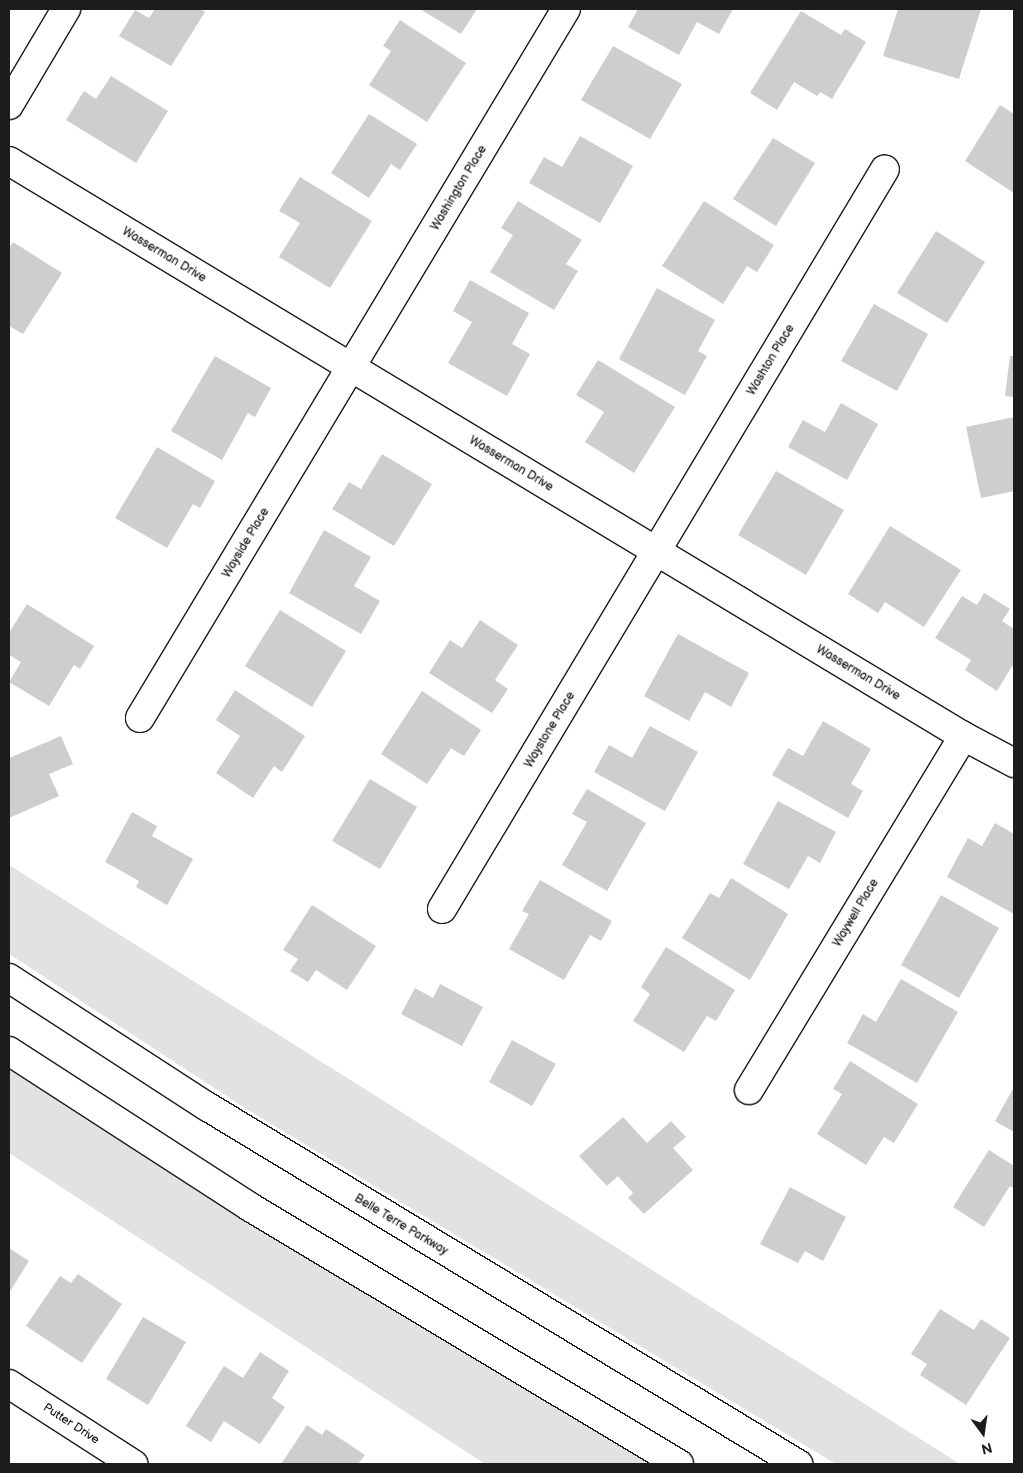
<!DOCTYPE html>
<html>
<head>
<meta charset="utf-8">
<style>
	body { margin:0 }
	#map { position:relative; width:1023px; height:1473px; overflow:hidden; background:#fff; font-family:"Balsamiq Sans",sans-serif }
	div>[style] { position:absolute }
	[style*='--x'] { left:calc(var(--x)*1px); top:calc(var(--y)*1px); width:calc(var(--w)*1px); rotate:calc(var(--a)*1deg) }
	.green>* { inset:0; background:#e2e2e2 }
	.building>* { inset:0; background:#cecece }
	.roads { filter:drop-shadow(1px 0 #1c1c1c) drop-shadow(-1px 0 #1c1c1c) drop-shadow(0 1px #1c1c1c) drop-shadow(0 -1px #1c1c1c) }
	.street>* { height:28px; margin:-14px; padding:0 14px; transform-origin:14px; border-radius:14px; background:#fff }
	.secondary>* { height:28px; margin:-14px; padding:0 14px; transform-origin:14px; border-radius:14px; background:#fff }
	span { translate:-50% -50%; white-space:nowrap; text-align:center; line-height:1.15; -webkit-text-stroke:5px #fff; paint-order:stroke }
	.street-label { font-size:12px; color:#1c1c1c }
	.frame { position:absolute; inset:0; border:10px solid #1c1c1c; pointer-events:none }
	.north { position:absolute; left:958px; top:1408px; width:50px; height:50px; -webkit-text-stroke:4px #fff; paint-order:stroke; rotate:166deg; font-size:14px; font-weight:700; line-height:20px; text-align:center; color:#1c1c1c }
	.north::after { content:''; display:block; margin:auto; width:18px; height:22px; background:#1c1c1c; clip-path:polygon(50% 0,100% 100%,50% 72%,0 100%) }
</style>
</head>
<body>
<div id="map">
	<div class="green">
		<i style="clip-path:polygon(9px 865px,960px 1464px,836px 1464px,248px 1110px,9px 954px)"></i>
		<i style="clip-path:polygon(9px 1067px,171px 1173px,651px 1464px,485px 1464px,9px 1153px)"></i>
	</div>
	<div class="building">
		<i style="clip-path:polygon(155px 9px,200px 9px,205px 12px,171px 66px,119px 36px,135px 10px,149px 18px)"></i>
		<i style="clip-path:polygon(420px 9px,477px 9px,461px 34px)"></i>
		<i style="clip-path:polygon(638px 9px,733px 9px,719px 34px,697px 22px,679px 55px,628px 27px)"></i>
		<i style="clip-path:polygon(898px 9px,981px 9px,959px 79px,883px 56px)"></i>
		<i style="clip-path:polygon(801px 11px,841px 35px,845px 29px,866px 42px,832px 99px,820px 92px,817px 96px,794px 82px,777px 110px,750px 93px)"></i>
		<i style="clip-path:polygon(400px 20px,466px 63px,427px 122px,369px 85px,391px 51px,383px 46px)"></i>
		<i style="clip-path:polygon(613px 46px,682px 84px,650px 139px,581px 100px)"></i>
		<i style="clip-path:polygon(111px 76px,168px 111px,136px 163px,66px 120px,84px 91px,96px 99px)"></i>
		<i style="clip-path:polygon(1000px 105px,1014px 114px,1014px 193px,965px 161px)"></i>
		<i style="clip-path:polygon(369px 114px,417px 144px,400px 170px,391px 164px,369px 198px,331px 173px)"></i>
		<i style="clip-path:polygon(580px 136px,633px 166px,600px 223px,529px 183px,544px 157px,562px 167px)"></i>
		<i style="clip-path:polygon(773px 138px,815px 163px,776px 226px,733px 199px)"></i>
		<i style="clip-path:polygon(300px 177px,372px 221px,330px 288px,279px 257px,300px 223px,279px 211px)"></i>
		<i style="clip-path:polygon(518px 201px,582px 240px,566px 264px,578px 271px,554px 310px,490px 272px,513px 235px,501px 228px)"></i>
		<i style="clip-path:polygon(704px 201px,774px 245px,757px 272px,747px 266px,723px 304px,662px 266px)"></i>
		<i style="clip-path:polygon(936px 231px,985px 262px,947px 323px,897px 293px)"></i>
		<i style="clip-path:polygon(13px 242px,62px 273px,23px 334px,9px 326px,9px 248px)"></i>
		<i style="clip-path:polygon(470px 280px,529px 313px,512px 344px,530px 354px,507px 396px,448px 363px,472px 322px,453px 311px)"></i>
		<i style="clip-path:polygon(657px 288px,715px 320px,698px 351px,707px 356px,685px 395px,619px 359px)"></i>
		<i style="clip-path:polygon(874px 304px,928px 334px,897px 391px,841px 361px)"></i>
		<i style="clip-path:polygon(215px 356px,271px 388px,255px 417px,248px 413px,222px 460px,171px 431px)"></i>
		<i style="clip-path:polygon(1010px 356px,1014px 356px,1014px 397px,1005px 396px)"></i>
		<i style="clip-path:polygon(598px 360px,675px 407px,634px 473px,585px 442px,604px 412px,576px 395px)"></i>
		<i style="clip-path:polygon(841px 403px,878px 424px,847px 480px,788px 447px,803px 420px,825px 432px)"></i>
		<i style="clip-path:polygon(1014px 417px,1014px 491px,981px 498px,966px 427px)"></i>
		<i style="clip-path:polygon(157px 447px,215px 481px,200px 508px,193px 504px,167px 548px,115px 518px)"></i>
		<i style="clip-path:polygon(382px 454px,432px 484px,394px 546px,332px 509px,349px 482px,361px 489px)"></i>
		<i style="clip-path:polygon(776px 471px,844px 510px,806px 575px,738px 535px)"></i>
		<i style="clip-path:polygon(890px 526px,961px 570px,924px 627px,885px 602px,878px 613px,848px 594px)"></i>
		<i style="clip-path:polygon(324px 530px,371px 557px,354px 586px,380px 601px,361px 634px,289px 593px)"></i>
		<i style="clip-path:polygon(984px 593px,1010px 609px,1002px 621px,1014px 629px,1014px 663px,997px 691px,965px 670px,971px 660px,935px 638px,962px 596px,977px 605px)"></i>
		<i style="clip-path:polygon(27px 604px,94px 646px,80px 669px,74px 665px,49px 706px,9px 682px,21px 662px,9px 655px,9px 633px)"></i>
		<i style="clip-path:polygon(280px 610px,346px 651px,312px 707px,245px 666px)"></i>
		<i style="clip-path:polygon(480px 620px,518px 645px,495px 680px,508px 689px,492px 713px,429px 673px,450px 640px,462px 648px)"></i>
		<i style="clip-path:polygon(678px 634px,749px 673px,731px 707px,705px 692px,689px 721px,644px 696px)"></i>
		<i style="clip-path:polygon(235px 690px,305px 736px,282px 772px,274px 766px,253px 798px,216px 773px,240px 736px,216px 720px)"></i>
		<i style="clip-path:polygon(422px 691px,481px 730px,464px 756px,451px 748px,427px 784px,381px 754px)"></i>
		<i style="clip-path:polygon(823px 721px,871px 749px,851px 784px,863px 791px,848px 818px,772px 775px,788px 748px,803px 756px)"></i>
		<i style="clip-path:polygon(650px 726px,698px 752px,665px 811px,594px 772px,609px 745px,632px 758px)"></i>
		<i style="clip-path:polygon(61px 736px,73px 764px,49px 774px,59px 796px,9px 818px,9px 758px)"></i>
		<i style="clip-path:polygon(370px 779px,417px 807px,380px 869px,332px 841px)"></i>
		<i style="clip-path:polygon(587px 789px,646px 823px,607px 891px,562px 865px,587px 822px,572px 814px)"></i>
		<i style="clip-path:polygon(778px 801px,836px 832px,820px 863px,808px 856px,789px 889px,743px 864px)"></i>
		<i style="clip-path:polygon(132px 812px,157px 826px,152px 836px,193px 859px,167px 905px,136px 887px,139px 881px,105px 862px)"></i>
		<i style="clip-path:polygon(995px 823px,1014px 834px,1014px 914px,947px 877px,968px 838px,982px 846px)"></i>
		<i style="clip-path:polygon(731px 878px,788px 914px,750px 980px,682px 938px,710px 893px,719px 898px)"></i>
		<i style="clip-path:polygon(540px 880px,612px 921px,601px 941px,590px 935px,564px 980px,509px 949px,529px 914px,522px 911px)"></i>
		<i style="clip-path:polygon(941px 895px,999px 928px,959px 998px,901px 965px)"></i>
		<i style="clip-path:polygon(312px 905px,376px 946px,347px 990px,316px 970px,308px 982px,290px 971px,298px 959px,283px 950px)"></i>
		<i style="clip-path:polygon(666px 947px,735px 990px,716px 1021px,707px 1016px,684px 1052px,633px 1021px,650px 994px,641px 987px)"></i>
		<i style="clip-path:polygon(901px 979px,958px 1012px,917px 1083px,847px 1043px,863px 1014px,876px 1022px)"></i>
		<i style="clip-path:polygon(440px 984px,483px 1007px,462px 1046px,401px 1014px,415px 988px,433px 998px)"></i>
		<i style="clip-path:polygon(512px 1040px,556px 1064px,532px 1106px,489px 1082px)"></i>
		<i style="clip-path:polygon(850px 1061px,918px 1104px,894px 1143px,884px 1137px,866px 1165px,817px 1134px,842px 1094px,833px 1089px)"></i>
		<i style="clip-path:polygon(1014px 1087px,1014px 1132px,995px 1121px)"></i>
		<i style="clip-path:polygon(623px 1117px,647px 1143px,671px 1121px,686px 1137px,673px 1148px,693px 1170px,644px 1214px,628px 1198px,633px 1193px,618px 1176px,607px 1186px,579px 1156px)"></i>
		<i style="clip-path:polygon(989px 1150px,1014px 1166px,1014px 1188px,1010px 1186px,984px 1227px,953px 1207px)"></i>
		<i style="clip-path:polygon(790px 1187px,846px 1217px,823px 1261px,805px 1251px,798px 1263px,760px 1244px)"></i>
		<i style="clip-path:polygon(9px 1248px,29px 1261px,9px 1293px)"></i>
		<i style="clip-path:polygon(78px 1274px,122px 1304px,82px 1363px,26px 1326px,60px 1276px,71px 1283px)"></i>
		<i style="clip-path:polygon(940px 1309px,974px 1330px,981px 1319px,1010px 1338px,966px 1405px,920px 1375px,927px 1364px,911px 1354px)"></i>
		<i style="clip-path:polygon(143px 1317px,186px 1342px,148px 1405px,106px 1379px)"></i>
		<i style="clip-path:polygon(260px 1352px,289px 1371px,272px 1398px,285px 1407px,260px 1444px,224px 1421px,211px 1442px,186px 1426px,224px 1366px,243px 1378px)"></i>
		<i style="clip-path:polygon(307px 1425px,322px 1435px,326px 1429px,365px 1455px,358px 1464px,281px 1464px)"></i>
	</div>
	<div class="roads">
		<div class="street">
			<i style="--x:9;--y:105;--w:112;--a:-59.3"></i>
			<i style="--x:9;--y:161;--w:1114;--a:31.08"></i>
			<i style="--x:963;--y:736;--w:58;--a:27.9"></i>
			<i style="--x:140;--y:718;--w:827;--a:-59"></i>
			<i style="--x:442;--y:909;--w:862;--a:-59.09"></i>
			<i style="--x:749;--y:1090;--w:414;--a:-58.8"></i>
			<i style="--x:9;--y:1384;--w:148;--a:32.8"></i>
		</div>
		<div class="secondary">
			<i style="--x:9;--y:978;--w:237;--a:33"></i>
			<i style="--x:208;--y:1107;--w:690;--a:31.18"></i>
			<i style="--x:9;--y:1051;--w:287;--a:32.9"></i>
			<i style="--x:250;--y:1207;--w:500;--a:30.92"></i>
		</div>
	</div>
	<div class="street-label">
		<span style="left:459px;top:188px;rotate:-59deg">Washington Place</span>
		<span style="left:164px;top:255px;rotate:31deg">Wasserman Drive</span>
		<span style="left:771px;top:360px;rotate:-59deg">Washton Place</span>
		<span style="left:511px;top:464px;rotate:31deg">Wasserman Drive</span>
		<span style="left:246px;top:543px;rotate:-59deg">Wayside Place</span>
		<span style="left:858px;top:673px;rotate:31deg">Wasserman Drive</span>
		<span style="left:550px;top:730px;rotate:-59deg">Waystone Place</span>
		<span style="left:856px;top:913px;rotate:-59deg">Waywell Place</span>
		<span style="left:401px;top:1225px;rotate:31deg">Belle Terre Parkway</span>
		<span style="left:71px;top:1424px;rotate:33deg">Putter Drive</span>
	</div>
	<div class="frame"></div>
	<div class="north">N</div>
</div>
</body>
</html>
